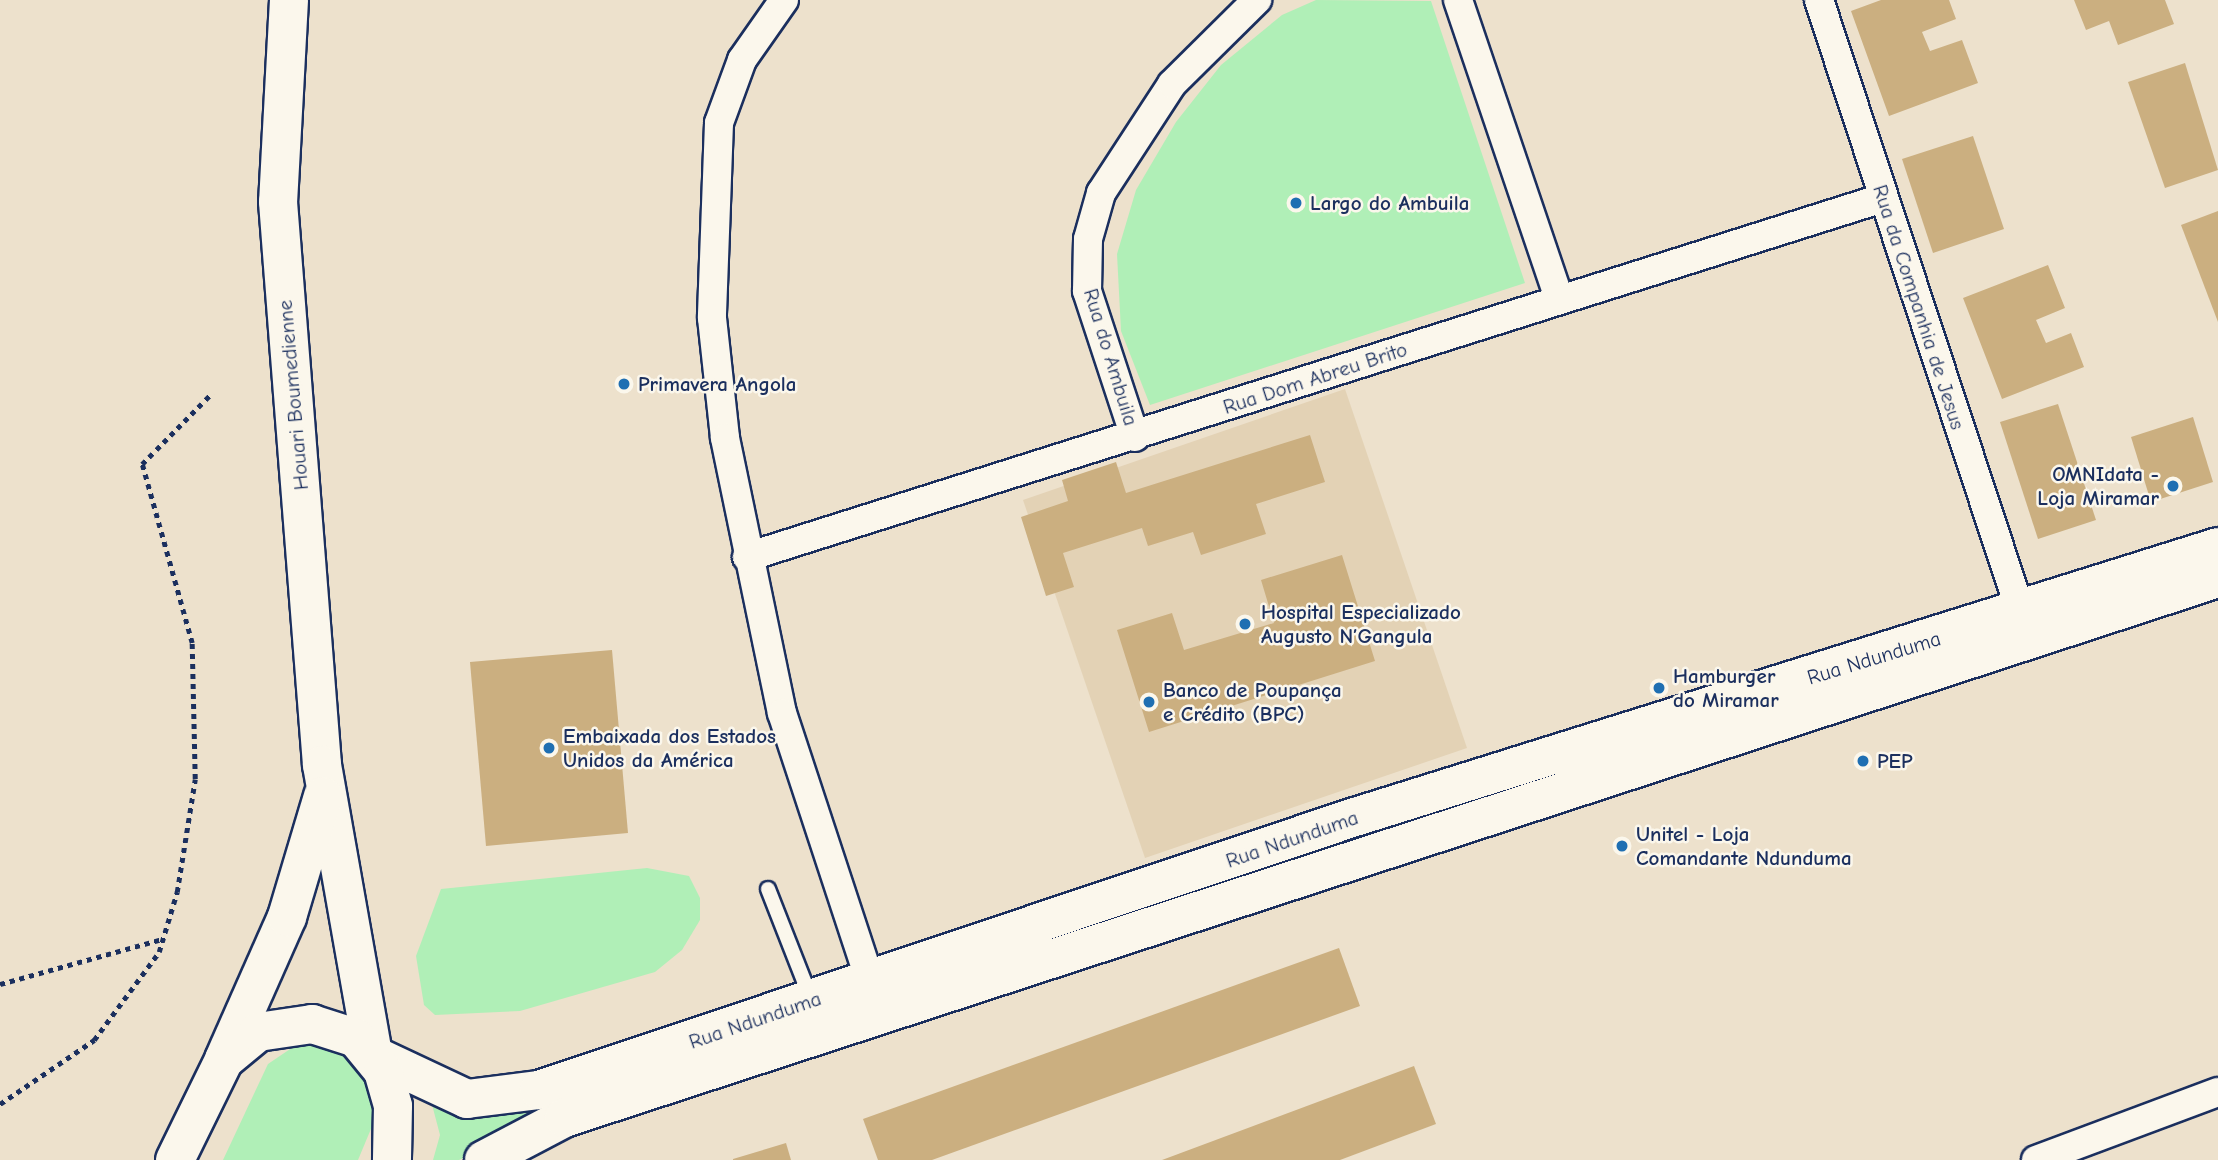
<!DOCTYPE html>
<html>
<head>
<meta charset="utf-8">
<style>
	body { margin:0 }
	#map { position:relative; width:2218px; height:1160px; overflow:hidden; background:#ede1cc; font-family:"Comic Neue",sans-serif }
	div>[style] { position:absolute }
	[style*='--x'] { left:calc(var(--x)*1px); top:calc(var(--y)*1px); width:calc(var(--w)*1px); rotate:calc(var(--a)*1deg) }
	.built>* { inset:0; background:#e3d2b5 }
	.green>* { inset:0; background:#b0efb7 }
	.building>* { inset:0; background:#cbaf80 }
	.path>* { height:4.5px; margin-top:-2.25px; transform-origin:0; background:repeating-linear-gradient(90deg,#1b2f5e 0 5px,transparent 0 10px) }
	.roads { filter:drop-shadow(2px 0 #1b2f5e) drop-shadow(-2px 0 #1b2f5e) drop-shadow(0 2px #1b2f5e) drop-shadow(0 -2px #1b2f5e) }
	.lane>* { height:14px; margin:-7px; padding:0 7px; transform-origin:7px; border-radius:7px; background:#fbf7ec }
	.street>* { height:28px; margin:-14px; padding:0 14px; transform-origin:14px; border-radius:14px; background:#fbf7ec }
	.secondary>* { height:38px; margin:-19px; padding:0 19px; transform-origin:19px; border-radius:19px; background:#fbf7ec }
	.dots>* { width:19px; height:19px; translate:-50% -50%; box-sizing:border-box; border:4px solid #fbf7ec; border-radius:50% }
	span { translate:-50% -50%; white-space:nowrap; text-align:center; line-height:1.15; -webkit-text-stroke:5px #fbf7ec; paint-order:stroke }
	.poi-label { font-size:21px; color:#1b2f5e; font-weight:700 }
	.left { translate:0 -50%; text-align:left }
	.right { translate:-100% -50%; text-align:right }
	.street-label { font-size:21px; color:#1b2f5e }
</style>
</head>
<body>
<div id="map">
	<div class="built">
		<i style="clip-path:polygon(1345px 389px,1467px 748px,1145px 858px,1023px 500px)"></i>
	</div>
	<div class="green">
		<i style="clip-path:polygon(1316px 0,1431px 1px,1525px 283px,1150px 405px,1121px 331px,1117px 254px,1136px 190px,1176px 122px,1221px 65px,1282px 15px)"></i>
		<i style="clip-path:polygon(647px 868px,689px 876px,700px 898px,700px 920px,682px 950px,655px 972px,520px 1011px,435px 1015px,424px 1005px,416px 956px,441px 889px)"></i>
		<i style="clip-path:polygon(321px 1042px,362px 1064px,378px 1112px,358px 1160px,223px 1160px,268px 1064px,299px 1043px)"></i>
		<i style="clip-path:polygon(658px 1073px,459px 1160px,433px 1160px,440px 1135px,430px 1097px)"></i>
	</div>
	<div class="building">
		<i style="clip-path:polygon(1881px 0,1949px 0,1956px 19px,1922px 32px,1930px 51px,1962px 40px,1978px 83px,1889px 116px,1851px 11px)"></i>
		<i style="clip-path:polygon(2074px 0,2165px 0,2174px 24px,2118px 45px,2109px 21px,2086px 30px)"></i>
		<i style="clip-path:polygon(2185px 63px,2218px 170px,2165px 188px,2128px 82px)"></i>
		<i style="clip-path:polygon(1973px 136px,2004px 229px,1933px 253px,1902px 159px)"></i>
		<i style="clip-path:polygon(2218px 211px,2218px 322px,2181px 225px)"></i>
		<i style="clip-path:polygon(2048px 265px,2065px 308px,2036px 320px,2046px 343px,2071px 333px,2084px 367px,2002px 399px,1963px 298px)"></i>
		<i style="clip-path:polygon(2058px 404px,2096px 520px,2038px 539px,2000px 422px)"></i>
		<i style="clip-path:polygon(2193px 417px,2213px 482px,2151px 502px,2131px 437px)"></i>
		<i style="clip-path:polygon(1310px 435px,1325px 482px,1256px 504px,1266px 534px,1201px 555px,1193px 532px,1148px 546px,1142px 528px,1063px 553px,1074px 587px,1046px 596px,1021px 517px,1068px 501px,1062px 480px,1116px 462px,1126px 493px)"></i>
		<i style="clip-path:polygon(1342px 555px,1375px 661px,1149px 732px,1117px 630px,1172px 613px,1184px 650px,1274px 623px,1261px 580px)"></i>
		<i style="clip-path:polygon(612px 650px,628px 833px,486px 846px,470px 662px)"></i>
		<i style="clip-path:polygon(1339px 948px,1360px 1006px,932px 1160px,878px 1160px,863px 1119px)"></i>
		<i style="clip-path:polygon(1414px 1066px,1436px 1124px,1340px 1160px,1162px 1160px)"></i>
		<i style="clip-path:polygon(786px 1143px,791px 1160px,733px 1160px,733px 1159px)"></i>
	</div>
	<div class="path">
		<i style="--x:0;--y:984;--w:168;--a:-15.5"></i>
		<i style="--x:0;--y:1104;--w:114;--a:-34.2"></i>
		<i style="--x:94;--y:1040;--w:109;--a:-53.5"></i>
		<i style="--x:159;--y:952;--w:63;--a:-73.3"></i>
		<i style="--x:177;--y:892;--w:114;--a:-80.9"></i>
		<i style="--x:195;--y:779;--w:136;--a:-91.3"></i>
		<i style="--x:192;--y:643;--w:186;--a:-105.6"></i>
		<i style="--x:142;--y:464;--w:100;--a:-45.4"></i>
	</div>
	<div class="roads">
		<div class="lane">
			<i style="--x:768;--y:889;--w:118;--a:68.6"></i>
		</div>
		<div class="street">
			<i style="--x:784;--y:0;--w:73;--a:125"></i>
			<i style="--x:742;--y:60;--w:67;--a:110.1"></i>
			<i style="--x:719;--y:123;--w:195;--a:92.1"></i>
			<i style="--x:712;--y:318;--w:121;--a:83.8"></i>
			<i style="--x:725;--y:438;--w:281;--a:78.3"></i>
			<i style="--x:782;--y:713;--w:282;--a:71.8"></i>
			<i style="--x:1458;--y:0;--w:316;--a:71.3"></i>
			<i style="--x:1819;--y:0;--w:645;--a:71.76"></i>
			<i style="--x:1135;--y:437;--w:154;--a:-108.2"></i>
			<i style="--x:1087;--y:291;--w:52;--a:-88.9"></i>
			<i style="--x:1088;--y:239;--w:48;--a:-74.2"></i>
			<i style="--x:1101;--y:193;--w:130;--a:-56.9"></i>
			<i style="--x:1172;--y:84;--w:120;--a:-44.7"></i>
			<i style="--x:747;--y:557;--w:1191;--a:-17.54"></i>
			<i style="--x:2036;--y:1160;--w:194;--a:-20.5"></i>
		</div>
		<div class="secondary">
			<i style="--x:289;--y:0;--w:202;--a:93.1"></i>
			<i style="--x:278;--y:202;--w:565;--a:85.53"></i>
			<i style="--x:322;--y:765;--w:294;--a:80"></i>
			<i style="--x:373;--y:1055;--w:104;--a:25.1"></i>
			<i style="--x:467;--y:1099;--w:73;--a:-7.1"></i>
			<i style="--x:539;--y:1090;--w:860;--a:-18.5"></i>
			<i style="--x:1355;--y:817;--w:904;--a:-17.37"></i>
			<i style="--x:225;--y:1057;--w:153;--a:-66.1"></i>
			<i style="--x:287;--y:917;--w:126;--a:-73.4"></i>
			<i style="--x:175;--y:1160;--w:111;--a:-63.9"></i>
			<i style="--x:224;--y:1060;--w:44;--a:-39.5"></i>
			<i style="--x:258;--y:1032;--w:55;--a:-8.4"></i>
			<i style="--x:312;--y:1024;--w:46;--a:17.7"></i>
			<i style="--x:356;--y:1038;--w:43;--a:50.7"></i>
			<i style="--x:383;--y:1071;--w:36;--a:74"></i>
			<i style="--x:393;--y:1106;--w:54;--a:91.1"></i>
			<i style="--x:484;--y:1160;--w:90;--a:-27.7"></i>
			<i style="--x:564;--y:1118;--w:1740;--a:-18.08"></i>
		</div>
	</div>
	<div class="dots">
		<i style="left:1296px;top:203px;background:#1f6fb2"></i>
		<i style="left:624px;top:384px;background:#1f6fb2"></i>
		<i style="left:2173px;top:486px;background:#1f6fb2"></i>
		<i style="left:1245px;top:624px;background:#1f6fb2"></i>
		<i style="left:1659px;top:688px;background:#1f6fb2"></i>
		<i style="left:1149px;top:702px;background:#1f6fb2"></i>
		<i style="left:549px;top:748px;background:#1f6fb2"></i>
		<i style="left:1863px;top:761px;background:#1f6fb2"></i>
		<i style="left:1622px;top:846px;background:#1f6fb2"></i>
	</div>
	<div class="poi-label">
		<span class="left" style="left:1310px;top:203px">Largo do Ambuila</span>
		<span class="left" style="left:638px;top:384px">Primavera Angola</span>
		<span class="right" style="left:2159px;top:486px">OMNIdata -<br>Loja Miramar</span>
		<span class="left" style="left:1261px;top:624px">Hospital Especializado<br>Augusto N’Gangula</span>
		<span class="left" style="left:1673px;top:688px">Hamburger<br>do Miramar</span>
		<span class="left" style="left:1163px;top:702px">Banco de Poupança<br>e Crédito (BPC)</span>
		<span class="left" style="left:563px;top:748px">Embaixada dos Estados<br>Unidos da América</span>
		<span class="left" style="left:1877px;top:761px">PEP</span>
		<span class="left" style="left:1636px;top:846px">Unitel - Loja<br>Comandante Ndunduma</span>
	</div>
	<div class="street-label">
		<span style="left:1919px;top:307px;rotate:72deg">Rua da Companhia de Jesus</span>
		<span style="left:1111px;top:357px;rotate:73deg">Rua do Ambuila</span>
		<span style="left:1315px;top:378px;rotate:-18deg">Rua Dom Abreu Brito</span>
		<span style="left:293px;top:395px;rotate:-95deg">Houari Boumedienne</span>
		<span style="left:1874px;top:658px;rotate:-17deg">Rua Ndunduma</span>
		<span style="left:1292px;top:839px;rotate:-19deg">Rua Ndunduma</span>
		<span style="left:755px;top:1020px;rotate:-19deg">Rua Ndunduma</span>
	</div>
</div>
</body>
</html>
